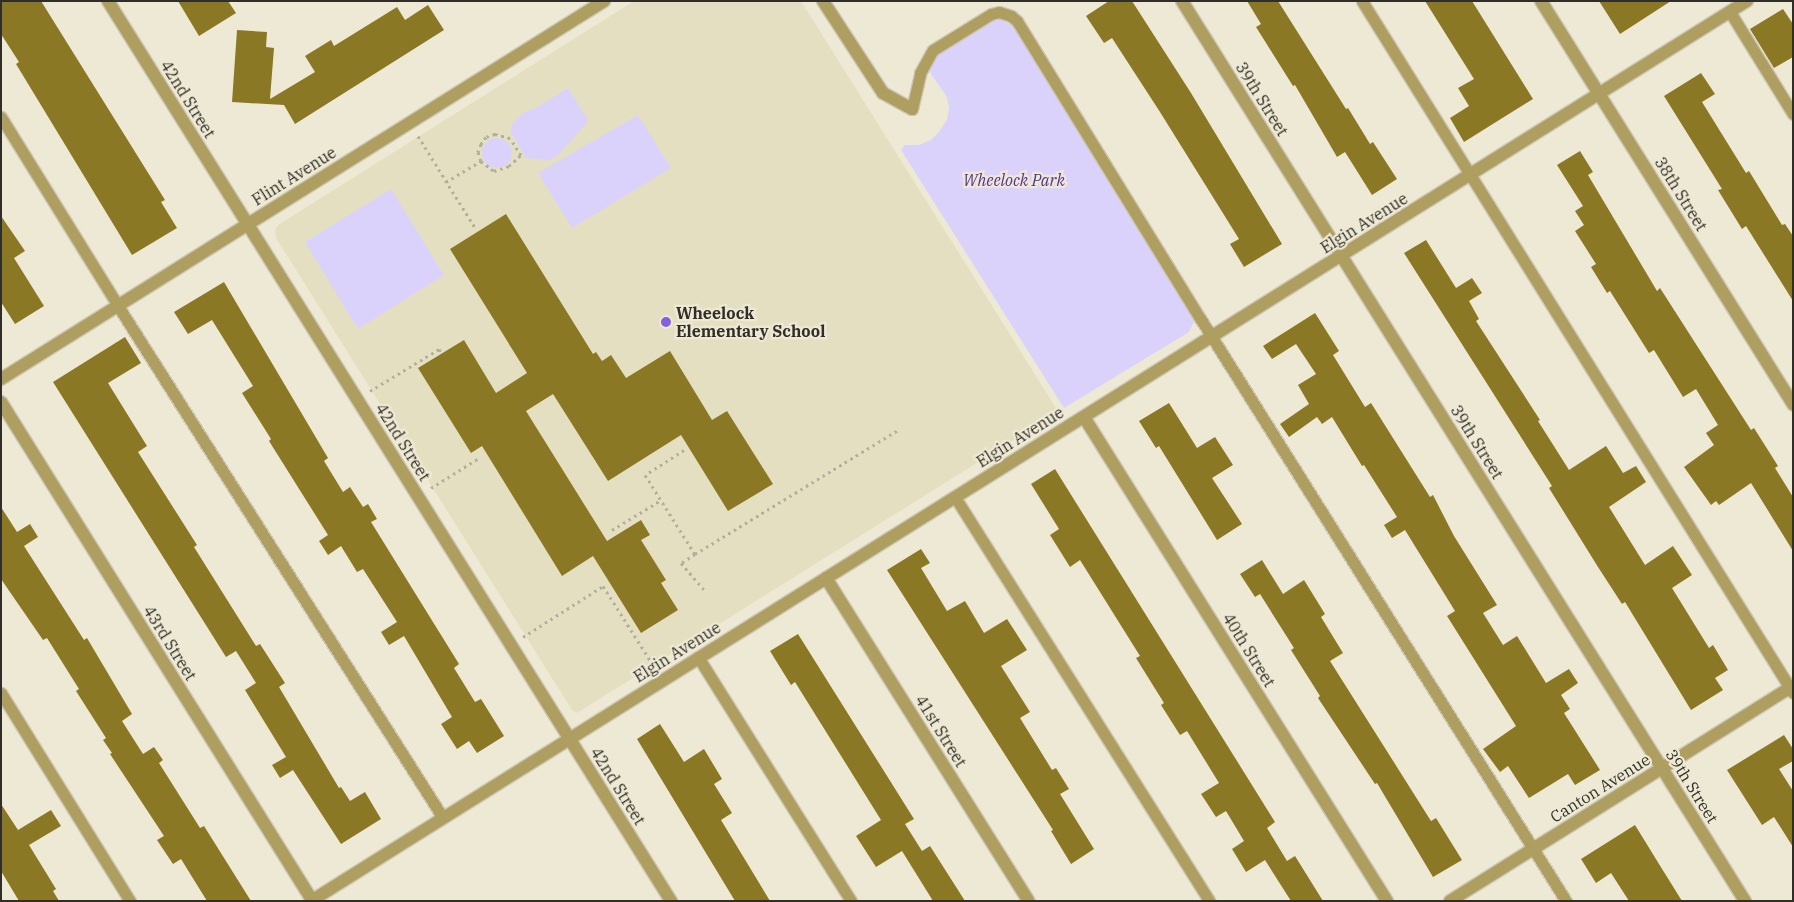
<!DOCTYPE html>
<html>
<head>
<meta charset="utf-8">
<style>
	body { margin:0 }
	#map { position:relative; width:1794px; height:902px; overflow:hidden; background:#eee9d4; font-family:"IBM Plex Serif",serif }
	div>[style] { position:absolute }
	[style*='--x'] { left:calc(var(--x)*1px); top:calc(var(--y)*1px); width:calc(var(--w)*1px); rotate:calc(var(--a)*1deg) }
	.built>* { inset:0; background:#e5dfc2 }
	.green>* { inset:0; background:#dad2fa }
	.round { border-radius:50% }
	.building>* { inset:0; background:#8a7824 }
	.path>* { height:3px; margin-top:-1.5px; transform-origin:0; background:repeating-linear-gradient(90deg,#b2ae9d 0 2.5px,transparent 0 6.5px) }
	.roads { filter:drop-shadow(1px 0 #ccc7b5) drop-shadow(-1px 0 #ccc7b5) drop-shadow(0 1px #ccc7b5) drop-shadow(0 -1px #ccc7b5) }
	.service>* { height:11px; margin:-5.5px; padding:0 5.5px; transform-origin:5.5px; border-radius:5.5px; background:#ae9f60 }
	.minor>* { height:12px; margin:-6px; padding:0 6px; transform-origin:6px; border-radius:6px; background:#ae9f60 }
	.tertiary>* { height:12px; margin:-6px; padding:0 6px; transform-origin:6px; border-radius:6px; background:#ae9f60 }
	.dots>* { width:14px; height:14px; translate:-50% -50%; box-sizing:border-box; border:2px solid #eee9d4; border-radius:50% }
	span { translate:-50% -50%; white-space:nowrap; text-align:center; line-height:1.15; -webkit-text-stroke:4.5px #eee9d4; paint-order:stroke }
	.street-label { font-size:16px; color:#302e26 }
	.park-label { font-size:16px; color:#563299; font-style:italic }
	.poi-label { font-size:16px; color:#302e26; font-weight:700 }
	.left { translate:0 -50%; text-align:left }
	.frame { position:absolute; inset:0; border:2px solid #302e26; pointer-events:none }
</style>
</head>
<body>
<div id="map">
	<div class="built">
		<i style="clip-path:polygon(634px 1px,801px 1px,1056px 408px,1052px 416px,577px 713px,572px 710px,276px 238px,275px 230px,278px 225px)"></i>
	</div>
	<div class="green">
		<i style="clip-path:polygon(999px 19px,1014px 26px,1194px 321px,1189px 332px,1064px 408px,901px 150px,905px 145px,919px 145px,931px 140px,939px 132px,947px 120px,949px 107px,947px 97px,929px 71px,935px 57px,991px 22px)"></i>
		<i style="clip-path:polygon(568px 88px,587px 118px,587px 123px,558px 155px,550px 160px,526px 158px,511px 133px,511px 125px,524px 112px,534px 109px)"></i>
		<i style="clip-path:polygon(638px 115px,671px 168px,572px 228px,538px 173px)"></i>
		<i class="round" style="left:482px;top:138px;width:30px;height:30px"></i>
		<i style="clip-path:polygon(391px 189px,444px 275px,358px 329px,305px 242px)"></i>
	</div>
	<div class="building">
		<i style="clip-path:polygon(1px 1px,41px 1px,165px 200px,161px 202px,177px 228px,132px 255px,16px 64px,19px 62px,1px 34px)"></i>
		<i style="clip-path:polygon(178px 1px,228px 1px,236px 13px,199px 36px)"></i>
		<i style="clip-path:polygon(1109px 1px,1132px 1px,1191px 93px,1282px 244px,1244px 267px,1230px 244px,1239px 239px,1160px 112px,1112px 38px,1104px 43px,1086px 16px)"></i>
		<i style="clip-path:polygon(1247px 1px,1278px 1px,1346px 109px,1348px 108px,1370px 144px,1373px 142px,1397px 179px,1372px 195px,1345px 152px,1337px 157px,1295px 85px,1293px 86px,1256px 27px,1261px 24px)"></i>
		<i style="clip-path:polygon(1425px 1px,1472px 1px,1533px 99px,1464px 142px,1450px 118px,1469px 106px,1458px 88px,1474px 79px)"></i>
		<i style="clip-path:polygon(1599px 1px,1671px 1px,1620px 34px)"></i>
		<i style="clip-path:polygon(428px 5px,444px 30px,295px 124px,284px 105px,232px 102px,237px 30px,267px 32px,266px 47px,274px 48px,270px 99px,315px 72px,305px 56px,331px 40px,334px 46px,397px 7px,405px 20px)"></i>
		<i style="clip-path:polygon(1783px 9px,1793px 24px,1793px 57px,1774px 68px,1750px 29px)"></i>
		<i style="clip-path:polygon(1701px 73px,1715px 94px,1702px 102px,1746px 173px,1749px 171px,1782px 225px,1785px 224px,1793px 236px,1793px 301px,1746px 226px,1742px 229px,1718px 190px,1722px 189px,1664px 96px)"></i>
		<i style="clip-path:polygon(1580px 151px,1593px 172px,1588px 175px,1657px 291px,1660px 288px,1751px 430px,1754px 428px,1778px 466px,1775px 468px,1793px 497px,1793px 551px,1751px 483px,1719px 505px,1716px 501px,1711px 505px,1684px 467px,1714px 445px,1706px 433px,1718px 425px,1696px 389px,1683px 397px,1654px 350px,1649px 353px,1610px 291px,1607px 293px,1591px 267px,1596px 264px,1575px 231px,1584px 225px,1575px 211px,1583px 206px,1557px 165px)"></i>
		<i style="clip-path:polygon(506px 214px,593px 354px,596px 352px,602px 361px,611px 355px,626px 378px,670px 351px,712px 420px,727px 411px,773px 484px,728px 511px,681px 435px,608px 481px,553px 394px,526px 411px,607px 541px,641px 520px,650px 535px,641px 540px,666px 580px,661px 583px,678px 610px,641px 633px,593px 556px,562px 576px,482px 446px,471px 453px,418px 368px,464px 340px,496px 393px,527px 373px,450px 249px)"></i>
		<i style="clip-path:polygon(1px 216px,25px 251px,14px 258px,44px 306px,15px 324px,1px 302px)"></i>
		<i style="clip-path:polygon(1426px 240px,1456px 288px,1472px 278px,1482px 293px,1469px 301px,1479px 319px,1476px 321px,1540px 420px,1538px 421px,1569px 470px,1606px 446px,1623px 473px,1636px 466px,1646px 482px,1609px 507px,1645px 565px,1673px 546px,1692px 575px,1672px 588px,1709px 648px,1713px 645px,1728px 670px,1715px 678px,1723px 690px,1691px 710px,1625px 602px,1622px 604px,1598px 567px,1549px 488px,1552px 486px,1404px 253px)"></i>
		<i style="clip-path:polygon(224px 282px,328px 458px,324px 461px,343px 492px,350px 487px,363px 507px,368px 504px,377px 519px,371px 522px,459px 664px,454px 668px,475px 702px,481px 699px,504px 736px,477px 753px,469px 741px,457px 749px,441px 724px,452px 717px,404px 636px,389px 645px,381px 632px,397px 622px,363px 569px,357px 572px,341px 546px,328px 555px,319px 541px,328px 535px,269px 441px,271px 439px,242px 393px,253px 386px,212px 320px,188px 334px,174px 312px)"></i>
		<i style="clip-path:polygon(1315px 313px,1339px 351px,1333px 355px,1365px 407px,1371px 403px,1430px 497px,1433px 495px,1454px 536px,1497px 605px,1483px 613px,1503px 645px,1517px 636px,1546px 683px,1569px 669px,1578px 683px,1561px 695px,1570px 709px,1564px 713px,1600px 770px,1575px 785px,1568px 774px,1529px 798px,1508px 766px,1500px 772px,1483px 749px,1516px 726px,1447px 616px,1455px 611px,1405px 530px,1392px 538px,1384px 525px,1397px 517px,1364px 465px,1362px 466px,1332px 417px,1322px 424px,1317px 417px,1289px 437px,1280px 424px,1309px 404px,1298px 385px,1316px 374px,1296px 344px,1272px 359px,1263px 346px)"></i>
		<i style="clip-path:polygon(125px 337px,141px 363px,108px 383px,147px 446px,138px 452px,197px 545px,194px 547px,256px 646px,260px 644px,285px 683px,279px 687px,339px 788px,341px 787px,350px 801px,365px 792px,381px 819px,341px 844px,293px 770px,280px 778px,272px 765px,286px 757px,245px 690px,256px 683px,236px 651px,226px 657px,53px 382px)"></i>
		<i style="clip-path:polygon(1169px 403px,1197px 448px,1215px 437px,1233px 465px,1212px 478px,1242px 524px,1217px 540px,1159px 446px,1156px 448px,1139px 421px)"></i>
		<i style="clip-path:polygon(1055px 469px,1275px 822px,1267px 828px,1287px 861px,1295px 856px,1323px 901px,1291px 901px,1265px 860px,1246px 872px,1232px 849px,1244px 841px,1226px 811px,1216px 817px,1201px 794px,1219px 783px,1187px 731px,1180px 735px,1161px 705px,1164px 703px,1136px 658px,1140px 656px,1080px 560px,1070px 567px,1050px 535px,1059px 529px,1031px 484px)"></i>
		<i style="clip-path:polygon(1px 507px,17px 532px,30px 524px,38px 537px,24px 546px,84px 640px,87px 638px,132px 714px,122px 721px,143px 754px,154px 747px,163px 760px,159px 763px,200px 828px,204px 826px,251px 901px,207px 901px,181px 859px,173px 864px,157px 840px,164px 836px,110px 754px,112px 753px,103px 740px,106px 738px,76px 691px,79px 689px,47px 638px,43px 640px,1px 579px)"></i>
		<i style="clip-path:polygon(921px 549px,930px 563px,921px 568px,947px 611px,965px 601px,984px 633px,1007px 619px,1027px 650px,1001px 666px,1030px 712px,1020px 718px,1052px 770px,1056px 768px,1069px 789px,1060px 794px,1094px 849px,1071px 864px,1051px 831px,1053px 830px,887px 570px)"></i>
		<i style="clip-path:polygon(1262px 560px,1283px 594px,1304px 580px,1325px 614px,1321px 617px,1343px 653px,1330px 661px,1431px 821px,1436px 818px,1462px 860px,1433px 877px,1377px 783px,1375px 784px,1318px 698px,1320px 696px,1291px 650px,1294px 648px,1260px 594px,1255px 597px,1240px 574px)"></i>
		<i style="clip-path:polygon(798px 634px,914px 819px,905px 824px,922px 851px,930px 846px,965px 901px,933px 901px,902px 851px,876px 867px,856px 836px,881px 820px,795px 682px,791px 685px,770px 651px)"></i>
		<i style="clip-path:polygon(660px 724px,684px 762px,704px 749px,722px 779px,714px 784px,732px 813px,721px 820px,770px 901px,735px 901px,712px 863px,637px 739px)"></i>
		<i style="clip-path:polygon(1784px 735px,1793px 749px,1793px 761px,1779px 769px,1793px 791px,1793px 847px,1774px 817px,1762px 825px,1727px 770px)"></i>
		<i style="clip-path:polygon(1px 804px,18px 830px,51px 810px,61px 826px,29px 845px,56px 889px,53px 891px,59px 901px,19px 901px,1px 871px)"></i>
		<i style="clip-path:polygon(1635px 825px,1659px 864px,1682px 901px,1629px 901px,1611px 873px,1596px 883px,1581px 859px)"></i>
	</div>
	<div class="path">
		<i style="--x:418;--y:136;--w:110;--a:58.1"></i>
		<i style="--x:446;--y:182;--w:41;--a:-31"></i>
		<i style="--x:481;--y:161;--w:16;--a:38"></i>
		<i style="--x:494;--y:171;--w:16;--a:-18"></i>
		<i style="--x:509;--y:166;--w:16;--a:-43"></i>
		<i style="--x:521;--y:155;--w:20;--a:-123"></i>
		<i style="--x:510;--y:138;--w:16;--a:-165"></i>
		<i style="--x:495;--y:134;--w:9;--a:162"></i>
		<i style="--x:486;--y:137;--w:9;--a:126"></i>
		<i style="--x:481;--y:144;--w:9;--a:111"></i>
		<i style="--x:478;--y:152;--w:9;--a:72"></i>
		<i style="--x:370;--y:391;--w:81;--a:-31.3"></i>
		<i style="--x:439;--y:349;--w:6;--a:59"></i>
		<i style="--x:684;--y:450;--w:46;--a:147.3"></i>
		<i style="--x:645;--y:475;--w:93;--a:57.7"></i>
		<i style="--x:695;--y:554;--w:238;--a:-31.4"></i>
		<i style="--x:431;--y:488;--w:57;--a:-32"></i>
		<i style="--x:612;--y:530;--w:57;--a:-31.5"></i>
		<i style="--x:695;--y:554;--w:17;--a:147"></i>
		<i style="--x:681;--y:563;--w:37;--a:49"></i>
		<i style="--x:523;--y:637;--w:95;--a:-32.5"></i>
		<i style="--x:603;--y:586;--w:97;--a:57.6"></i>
	</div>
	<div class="roads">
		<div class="service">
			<i style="--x:1362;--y:1;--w:815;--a:58.08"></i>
			<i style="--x:1730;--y:12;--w:120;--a:58.3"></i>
			<i style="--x:912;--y:109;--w:37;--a:-77"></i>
			<i style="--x:920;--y:73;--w:26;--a:-61"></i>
			<i style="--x:933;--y:50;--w:68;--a:-31.8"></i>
			<i style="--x:991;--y:14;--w:8;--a:-14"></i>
			<i style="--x:999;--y:12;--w:13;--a:18"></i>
			<i style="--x:1011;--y:16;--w:8;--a:40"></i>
			<i style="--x:1017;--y:21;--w:349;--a:58.4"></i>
			<i style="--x:1200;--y:318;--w:688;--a:57.88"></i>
			<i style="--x:1;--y:117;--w:222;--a:58.2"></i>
			<i style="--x:118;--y:306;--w:606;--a:57.59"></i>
			<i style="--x:955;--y:497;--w:477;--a:57.8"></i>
			<i style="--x:698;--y:657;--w:288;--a:57.9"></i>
			<i style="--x:1;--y:693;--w:245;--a:58.2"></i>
		</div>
		<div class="minor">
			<i style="--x:823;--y:1;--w:110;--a:56.9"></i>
			<i style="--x:883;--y:93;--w:33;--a:29"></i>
			<i style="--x:1182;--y:1;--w:1062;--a:57.97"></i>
			<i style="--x:1541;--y:1;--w:476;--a:58"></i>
			<i style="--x:1;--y:402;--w:587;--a:58.02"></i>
			<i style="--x:1084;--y:417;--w:571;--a:57.95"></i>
			<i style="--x:826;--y:578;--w:381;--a:57.9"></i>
			<i style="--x:311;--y:901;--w:1695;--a:-32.08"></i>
			<i style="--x:1450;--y:901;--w:405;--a:-32.1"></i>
		</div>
		<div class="tertiary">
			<i style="--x:108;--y:1;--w:1062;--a:57.97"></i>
			<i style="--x:1;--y:379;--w:712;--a:-32.08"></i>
		</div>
	</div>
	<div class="dots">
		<i style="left:666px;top:322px;background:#8660da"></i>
	</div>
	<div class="street-label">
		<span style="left:188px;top:99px;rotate:58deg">42nd Street</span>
		<span style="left:1262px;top:99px;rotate:58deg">39th Street</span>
		<span style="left:294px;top:176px;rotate:-32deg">Flint Avenue</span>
		<span style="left:1681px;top:194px;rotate:58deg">38th Street</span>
		<span style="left:1364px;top:223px;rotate:-32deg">Elgin Avenue</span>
		<span style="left:1020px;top:437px;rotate:-32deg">Elgin Avenue</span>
		<span style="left:403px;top:442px;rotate:58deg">42nd Street</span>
		<span style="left:1477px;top:442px;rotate:58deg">39th Street</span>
		<span style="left:170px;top:643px;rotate:58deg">43rd Street</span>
		<span style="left:1249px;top:650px;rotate:58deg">40th Street</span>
		<span style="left:677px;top:652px;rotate:-32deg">Elgin Avenue</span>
		<span style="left:941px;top:731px;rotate:58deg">41st Street</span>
		<span style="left:618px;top:786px;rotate:58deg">42nd Street</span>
		<span style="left:1692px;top:786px;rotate:58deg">39th Street</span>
		<span style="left:1600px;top:788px;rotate:-32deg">Canton Avenue</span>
	</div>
	<div class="park-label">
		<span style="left:1014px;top:180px">Wheelock Park</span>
	</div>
	<div class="poi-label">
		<span class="left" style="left:676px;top:322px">Wheelock<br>Elementary School</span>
	</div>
	<div class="frame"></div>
</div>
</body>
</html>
